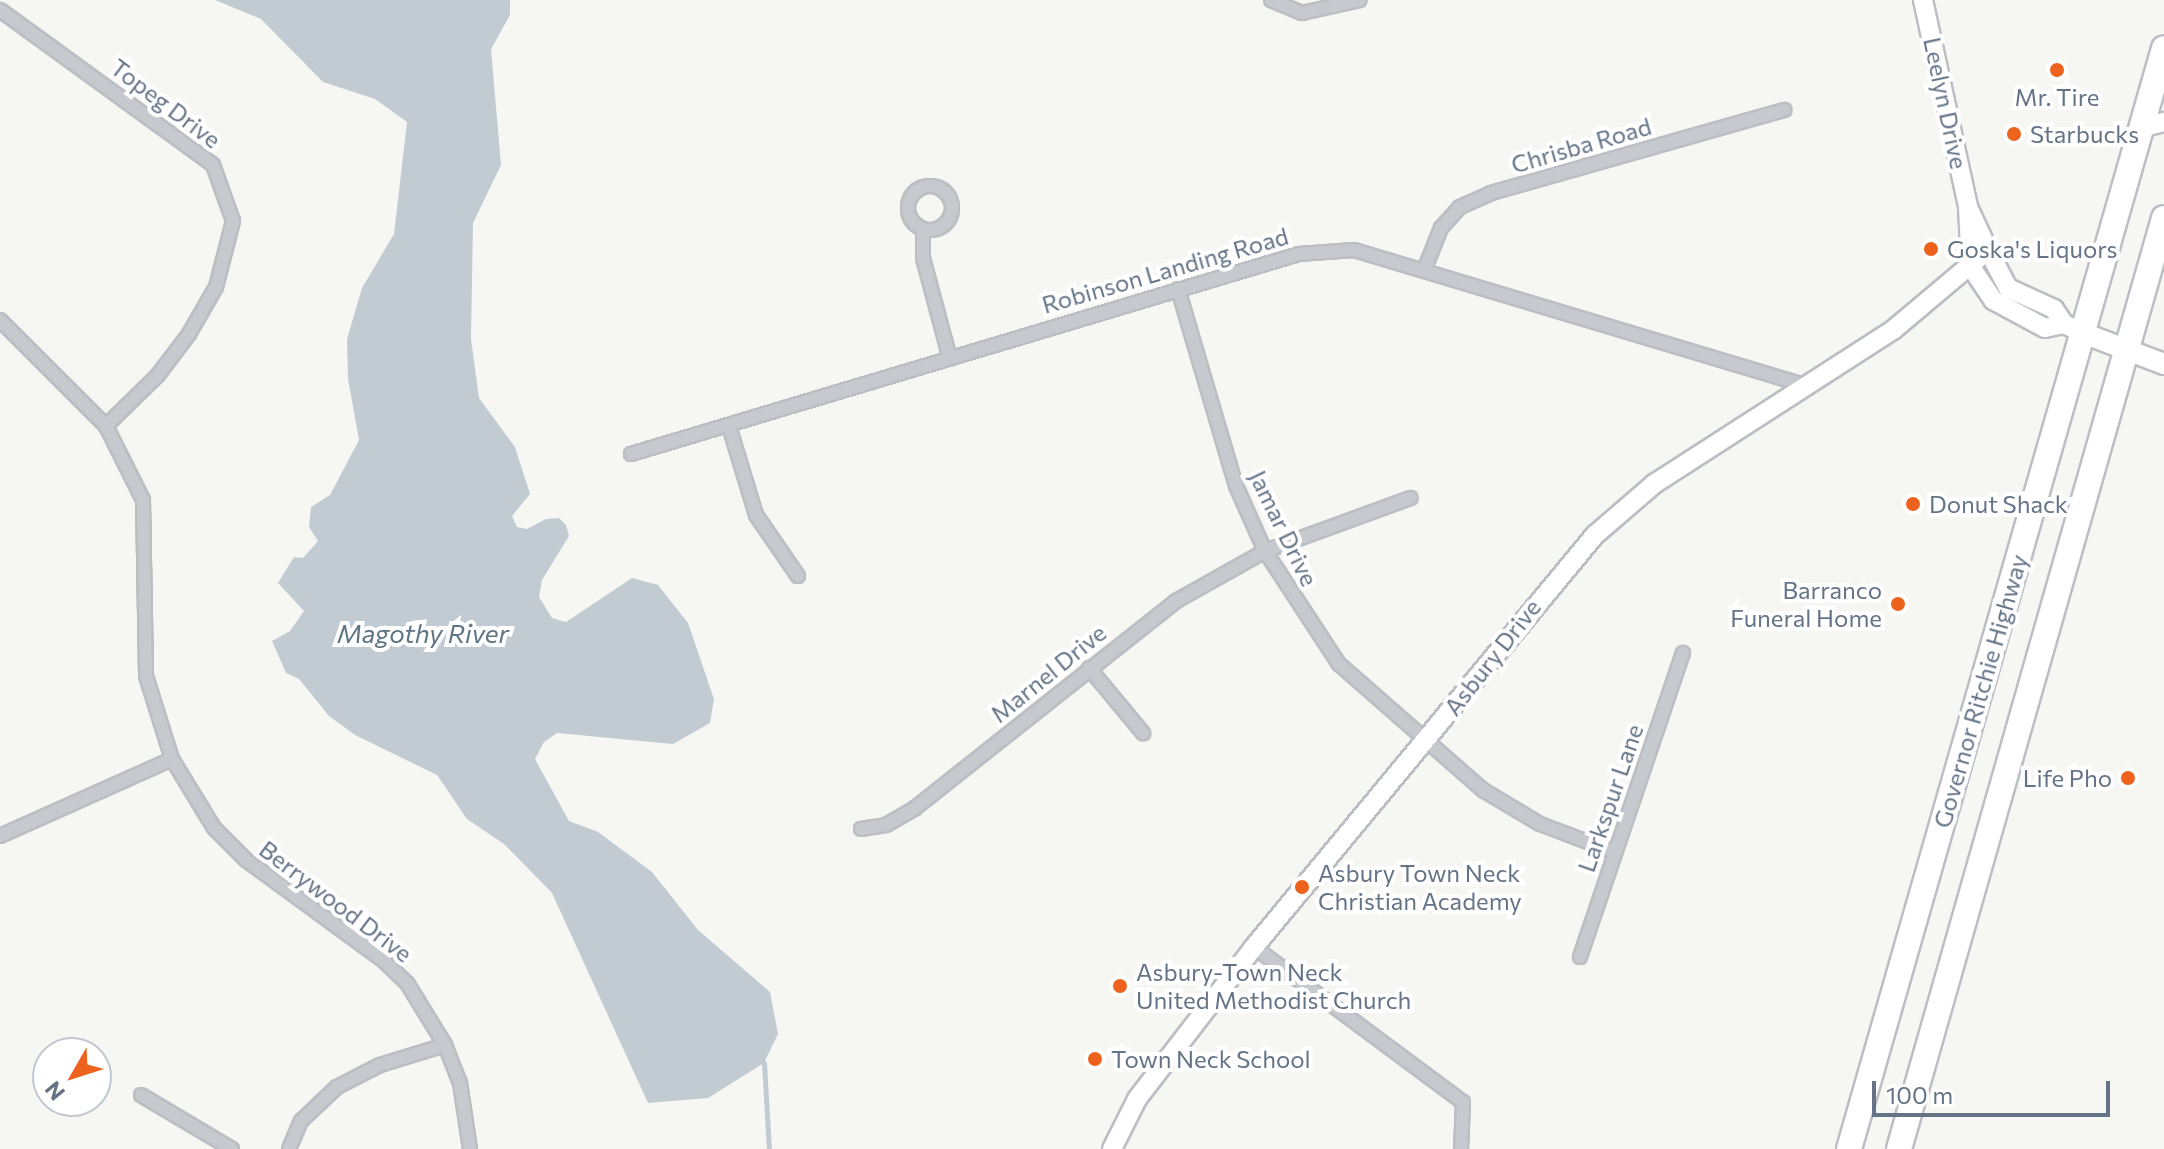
<!DOCTYPE html>
<html>
<head>
<meta charset="utf-8">
<style>
	body { margin:0 }
	#map { position:relative; width:2164px; height:1149px; overflow:hidden; background:#f6f7f3; font-family:Commissioner,sans-serif }
	div>[style] { position:absolute }
	[style*='--x'] { left:calc(var(--x)*1px); top:calc(var(--y)*1px); width:calc(var(--w)*1px); rotate:calc(var(--a)*1deg) }
	.water>* { inset:0; background:#c2cbd1 }
	.stream>* { height:5px; margin:-2.5px; padding:0 2.5px; transform-origin:2.5px; border-radius:2.5px; background:#c2cbd1 }
	.roads { filter:drop-shadow(2px 0 #bbbec3) drop-shadow(-2px 0 #bbbec3) drop-shadow(0 2px #bbbec3) drop-shadow(0 -2px #bbbec3) }
	.street>* { height:12px; margin:-6px; padding:0 6px; transform-origin:6px; border-radius:6px; background:#c6c9cd }
	.street>.ring { margin:-6px; padding:0; box-sizing:content-box; background:none; border:12px solid #c6c9cd; border-radius:50% }
	.secondary>* { height:18px; margin:-9px; padding:0 9px; transform-origin:9px; border-radius:9px; background:#fff }
	.primary>* { height:20px; margin:-10px; padding:0 10px; transform-origin:10px; border-radius:10px; background:#fff }
	.highway>* { height:24px; margin:-12px; padding:0 12px; transform-origin:12px; border-radius:12px; background:#fff }
	.dots>* { width:22px; height:22px; translate:-50% -50%; box-sizing:border-box; border:4px solid #fff; border-radius:50% }
	span { translate:-50% -50%; white-space:nowrap; text-align:center; line-height:1.15; -webkit-text-stroke:8px #fff; paint-order:stroke }
	.poi-label { font-size:24px; color:#647386 }
	.left { translate:0 -50%; text-align:left }
	.right { translate:-100% -50%; text-align:right }
	.street-label { font-size:24px; color:#647386 }
	.water-label { font-size:26px; color:#5f7583; font-style:italic }
	.north { position:absolute; left:32px; top:1037px; width:80px; height:80px; box-sizing:border-box; background:#fff; border:2px solid #c1c7cf; border-radius:50%; rotate:231deg; font-size:22px; font-weight:700; line-height:32px; text-align:center; color:#647386 }
	.north::after { content:''; display:block; margin:auto; width:28px; height:36px; background:#ed631d; clip-path:polygon(50% 0,100% 100%,50% 72%,0 100%) }
	.scale { position:absolute; left:1872px; top:1081px; width:238px; height:36px; box-sizing:border-box; border:4px solid #647386; border-top:0; padding-left:10px; font-size:24px; line-height:28px; white-space:nowrap; color:#647386; -webkit-text-stroke:6px #fff; paint-order:stroke }
</style>
</head>
<body>
<div id="map">
	<div class="water">
		<i style="clip-path:polygon(215px 0,510px 0,510px 15px,491px 49px,501px 165px,473px 223px,471px 339px,479px 398px,515px 447px,530px 494px,512px 516px,517px 527px,527px 529px,546px 519px,559px 518px,566px 525px,569px 536px,542px 580px,539px 597px,552px 618px,566px 622px,632px 578px,658px 585px,688px 623px,714px 699px,710px 723px,673px 744px,557px 733px,544px 742px,535px 759px,569px 821px,598px 832px,652px 872px,698px 930px,770px 992px,778px 1034px,764px 1063px,708px 1098px,648px 1103px,552px 893px,504px 844px,467px 819px,437px 775px,355px 735px,329px 716px,299px 679px,286px 673px,272px 641px,290px 631px,304px 611px,278px 583px,294px 557px,303px 558px,318px 541px,309px 527px,311px 507px,330px 495px,359px 440px,348px 379px,347px 339px,362px 288px,394px 234px,407px 122px,375px 99px,323px 82px,261px 19px)"></i>
	</div>
	<div class="stream">
		<i style="--x:764;--y:1063;--w:86;--a:86.7"></i>
	</div>
	<div class="roads">
		<div class="street">
			<i style="--x:1271;--y:0;--w:34;--a:23"></i>
			<i style="--x:1302;--y:13;--w:59;--a:-12.6"></i>
			<i style="--x:0;--y:10;--w:263;--a:36"></i>
			<i style="--x:213;--y:165;--w:59;--a:70.3"></i>
			<i style="--x:233;--y:221;--w:68;--a:104.4"></i>
			<i style="--x:216;--y:287;--w:54;--a:119.9"></i>
			<i style="--x:189;--y:334;--w:51;--a:127.1"></i>
			<i style="--x:158;--y:375;--w:73;--a:135.6"></i>
			<i class="ring" style="left:908px;top:186px;width:32px;height:32px"></i>
			<i style="--x:923;--y:229;--w:29;--a:90"></i>
			<i style="--x:923;--y:258;--w:100;--a:75"></i>
			<i style="--x:1425;--y:268;--w:43;--a:-68.2"></i>
			<i style="--x:1441;--y:228;--w:28;--a:-48"></i>
			<i style="--x:1460;--y:207;--w:34;--a:-24"></i>
			<i style="--x:1491;--y:193;--w:305;--a:-15.8"></i>
			<i style="--x:1178;--y:289;--w:205;--a:73.6"></i>
			<i style="--x:1236;--y:486;--w:71;--a:66"></i>
			<i style="--x:1265;--y:551;--w:135;--a:56.8"></i>
			<i style="--x:1339;--y:664;--w:191;--a:41.2"></i>
			<i style="--x:1483;--y:790;--w:66;--a:30.8"></i>
			<i style="--x:1540;--y:824;--w:79;--a:20.7"></i>
			<i style="--x:0;--y:320;--w:150;--a:45"></i>
			<i style="--x:106;--y:426;--w:83;--a:63.4"></i>
			<i style="--x:143;--y:500;--w:176;--a:89"></i>
			<i style="--x:146;--y:676;--w:87;--a:72.6"></i>
			<i style="--x:172;--y:759;--w:81;--a:58.7"></i>
			<i style="--x:214;--y:828;--w:45;--a:45"></i>
			<i style="--x:246;--y:860;--w:171;--a:36.2"></i>
			<i style="--x:384;--y:961;--w:32;--a:44"></i>
			<i style="--x:407;--y:983;--w:73;--a:58.5"></i>
			<i style="--x:445;--y:1045;--w:41;--a:68.5"></i>
			<i style="--x:460;--y:1083;--w:67;--a:81.4"></i>
			<i style="--x:729;--y:426;--w:93;--a:73.1"></i>
			<i style="--x:756;--y:515;--w:74;--a:55.5"></i>
			<i style="--x:631;--y:454;--w:697;--a:-16.67"></i>
			<i style="--x:1299;--y:254;--w:55;--a:-4.2"></i>
			<i style="--x:1354;--y:250;--w:473;--a:16.7"></i>
			<i style="--x:1089;--y:668;--w:85;--a:50.3"></i>
			<i style="--x:861;--y:829;--w:25;--a:-9"></i>
			<i style="--x:886;--y:825;--w:34;--a:-30"></i>
			<i style="--x:915;--y:808;--w:333;--a:-38.4"></i>
			<i style="--x:1176;--y:601;--w:102;--a:-29.3"></i>
			<i style="--x:1265;--y:551;--w:155;--a:-20"></i>
			<i style="--x:0;--y:836;--w:188;--a:-24.1"></i>
			<i style="--x:1254;--y:947;--w:260;--a:36.6"></i>
			<i style="--x:1463;--y:1102;--w:47;--a:92.4"></i>
			<i style="--x:1580;--y:957;--w:321;--a:-71.3"></i>
			<i style="--x:141;--y:1095;--w:106;--a:30.7"></i>
			<i style="--x:289;--y:1149;--w:30;--a:-67"></i>
			<i style="--x:301;--y:1121;--w:50;--a:-43.4"></i>
			<i style="--x:337;--y:1087;--w:48;--a:-27.1"></i>
			<i style="--x:380;--y:1065;--w:68;--a:-17.1"></i>
		</div>
		<div class="secondary">
			<i style="--x:1923;--y:0;--w:212;--a:77.7"></i>
			<i style="--x:1968;--y:207;--w:47;--a:65.1"></i>
			<i style="--x:1988;--y:250;--w:43;--a:62.2"></i>
			<i style="--x:2008;--y:288;--w:51;--a:24.5"></i>
			<i style="--x:2054;--y:309;--w:18;--a:56"></i>
			<i style="--x:2064;--y:324;--w:21;--a:25"></i>
			<i style="--x:2141;--y:128;--w:24;--a:-15"></i>
			<i style="--x:1968;--y:208;--w:59;--a:87.1"></i>
			<i style="--x:1971;--y:267;--w:40;--a:56"></i>
			<i style="--x:1993;--y:300;--w:59;--a:28.3"></i>
			<i style="--x:2045;--y:328;--w:19;--a:-12"></i>
			<i style="--x:1112;--y:1149;--w:56;--a:-63.4"></i>
			<i style="--x:1137;--y:1099;--w:192;--a:-52.4"></i>
			<i style="--x:1254;--y:947;--w:535;--a:-50.39"></i>
			<i style="--x:1595;--y:535;--w:78;--a:-40.8"></i>
			<i style="--x:1654;--y:484;--w:284;--a:-32.8"></i>
			<i style="--x:1893;--y:330;--w:124;--a:-40.1"></i>
		</div>
		<div class="primary">
			<i style="--x:2083;--y:333;--w:87;--a:20.9"></i>
		</div>
		<div class="highway">
			<i style="--x:1849;--y:1149;--w:1145;--a:-74.03"></i>
			<i style="--x:1899;--y:1149;--w:968;--a:-74.11"></i>
		</div>
	</div>
	<div class="dots">
		<i style="left:2057px;top:70px;background:#ed631d"></i>
		<i style="left:2014px;top:134px;background:#ed631d"></i>
		<i style="left:1931px;top:249px;background:#ed631d"></i>
		<i style="left:1913px;top:504px;background:#ed631d"></i>
		<i style="left:1898px;top:604px;background:#ed631d"></i>
		<i style="left:2128px;top:778px;background:#ed631d"></i>
		<i style="left:1302px;top:887px;background:#ed631d"></i>
		<i style="left:1120px;top:986px;background:#ed631d"></i>
		<i style="left:1095px;top:1059px;background:#ed631d"></i>
	</div>
	<div class="poi-label">
		<span style="left:2057px;top:97px">Mr. Tire</span>
		<span class="left" style="left:2030px;top:134px">Starbucks</span>
		<span class="left" style="left:1947px;top:249px">Goska's Liquors</span>
		<span class="left" style="left:1929px;top:504px">Donut Shack</span>
		<span class="right" style="left:1882px;top:604px">Barranco<br>Funeral Home</span>
		<span class="right" style="left:2112px;top:778px">Life Pho</span>
		<span class="left" style="left:1318px;top:887px">Asbury Town Neck<br>Christian Academy</span>
		<span class="left" style="left:1136px;top:986px">Asbury-Town Neck<br>United Methodist Church</span>
		<span class="left" style="left:1111px;top:1059px">Town Neck School</span>
	</div>
	<div class="street-label">
		<span style="left:166px;top:103px;rotate:37deg">Topeg Drive</span>
		<span style="left:1946px;top:103px;rotate:78deg">Leelyn Drive</span>
		<span style="left:1581px;top:145px;rotate:-16deg">Chrisba Road</span>
		<span style="left:1165px;top:270px;rotate:-16deg">Robinson Landing Road</span>
		<span style="left:1284px;top:528px;rotate:64deg">Jamar Drive</span>
		<span style="left:1492px;top:657px;rotate:-52deg">Asbury Drive</span>
		<span style="left:1048px;top:673px;rotate:-39deg">Marnel Drive</span>
		<span style="left:1980px;top:691px;rotate:-74deg">Governor Ritchie Highway</span>
		<span style="left:1610px;top:798px;rotate:-71deg">Larkspur Lane</span>
		<span style="left:336px;top:901px;rotate:37deg">Berrywood Drive</span>
	</div>
	<div class="water-label">
		<span style="left:423px;top:633px">Magothy River</span>
	</div>
	<div class="north">N</div>
	<div class="scale">100 m</div>
</div>
</body>
</html>
